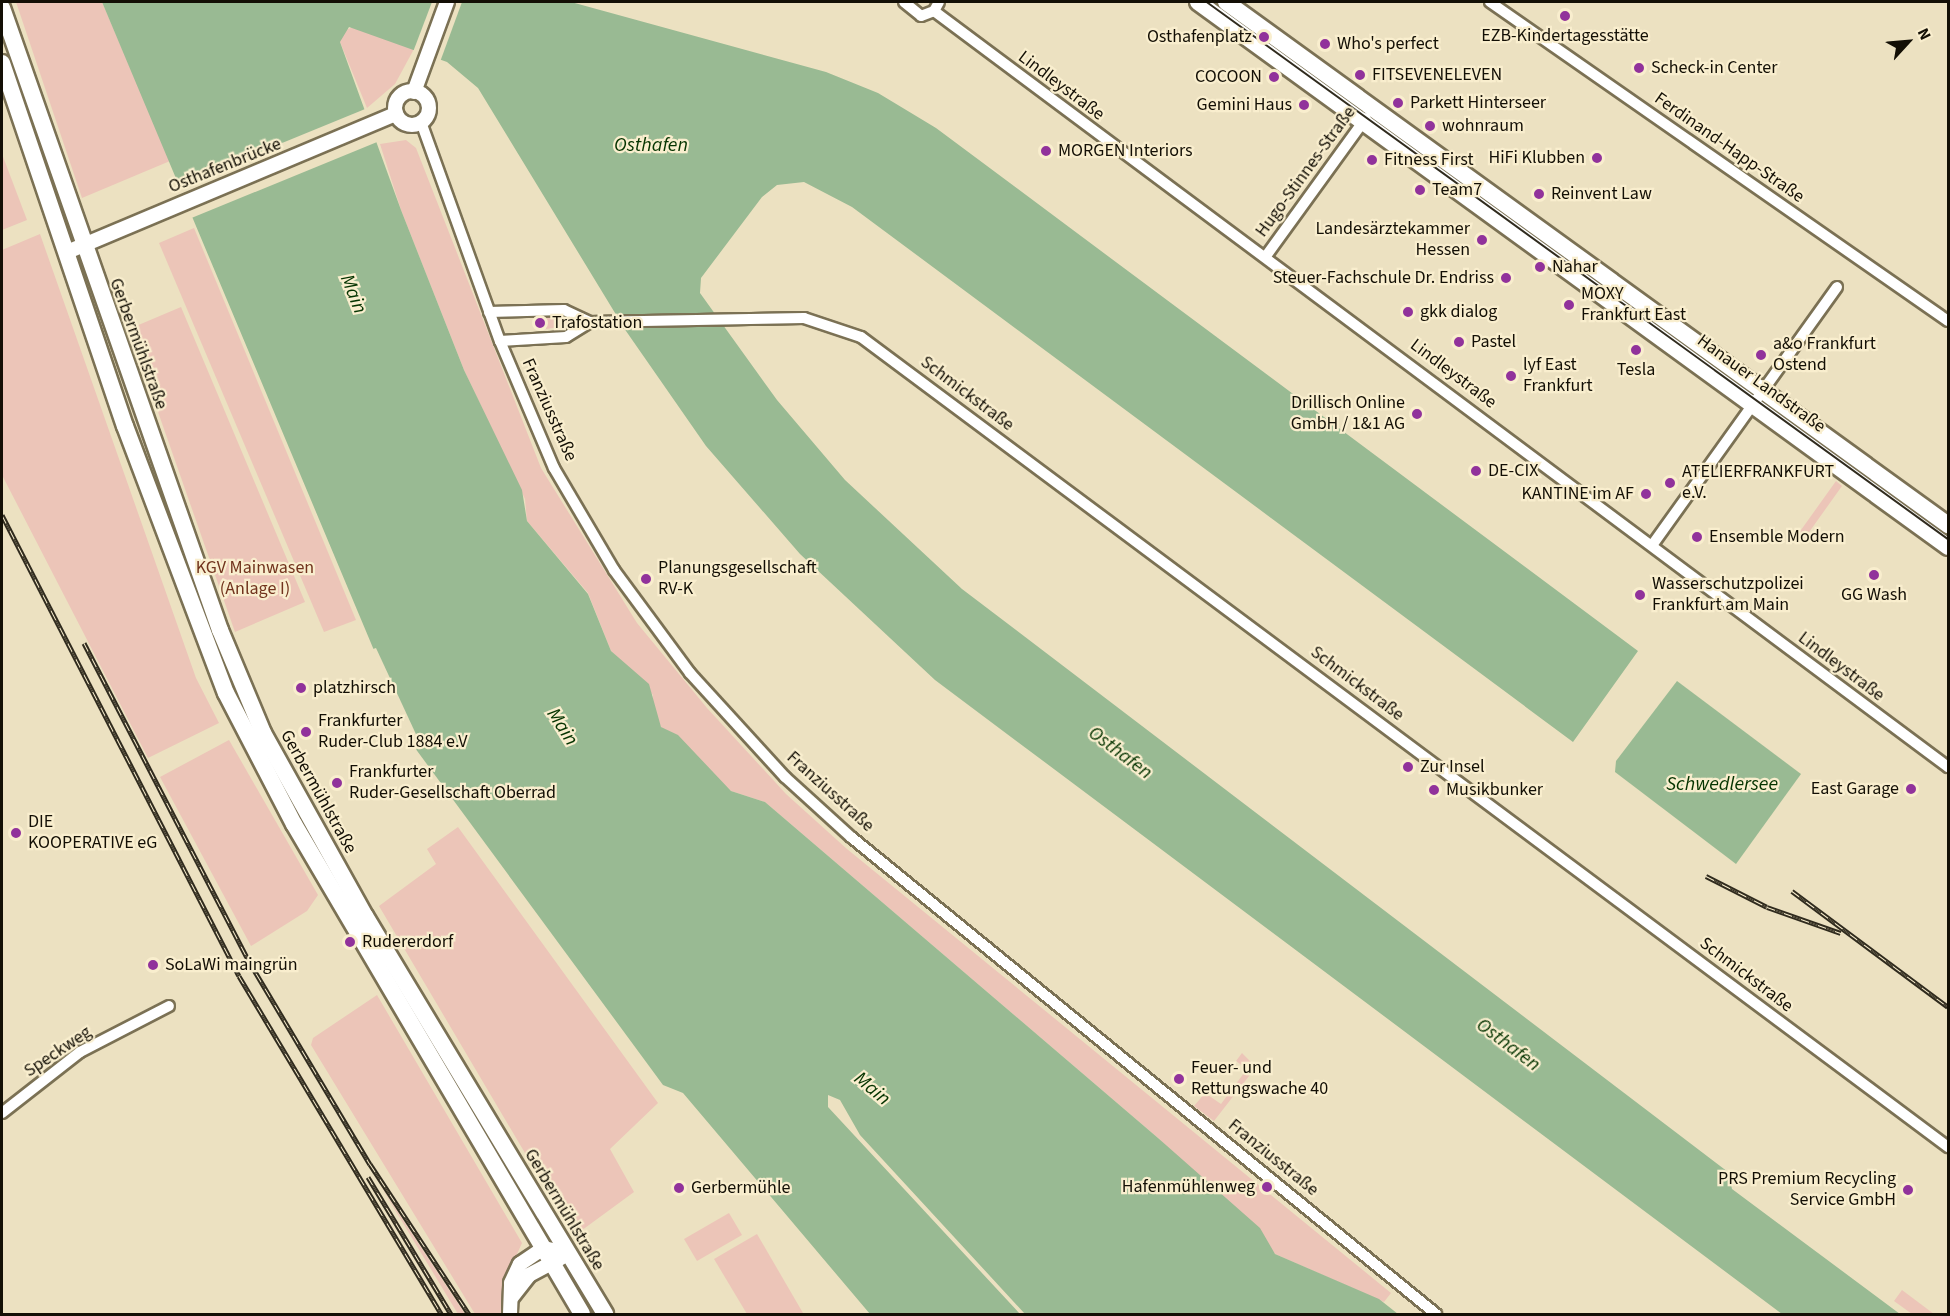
<!DOCTYPE html>
<html>
<head>
<meta charset="utf-8">
<style>
	body { margin:0 }
	#map { position:relative; width:1950px; height:1316px; overflow:hidden; background:#ece1c1; font-family:"Source Sans 3",sans-serif }
	div>[style] { position:absolute }
	[style*='--x'] { left:calc(var(--x)*1px); top:calc(var(--y)*1px); width:calc(var(--w)*1px); rotate:calc(var(--a)*1deg) }
	.green>* { inset:0; background:#ecc5b8 }
	.water>* { inset:0; background:#99ba93 }
	.pier>* { inset:0; background:#ece1c1 }
	.roads { filter:drop-shadow(2px 0 #7b7154) drop-shadow(-2px 0 #7b7154) drop-shadow(0 2px #7b7154) drop-shadow(0 -2px #7b7154) }
	.minor>* { height:10px; margin:-5px; padding:0 5px; transform-origin:5px; border-radius:5px; background:#fff }
	.tertiary>* { height:14px; margin:-7px; padding:0 7px; transform-origin:7px; border-radius:7px; background:#fff }
	.tertiary>.ring { margin:-7px; padding:0; box-sizing:content-box; background:none; border:14px solid #fff; border-radius:50% }
	.primary>* { height:16px; margin:-8px; padding:0 8px; transform-origin:8px; border-radius:8px; background:#fff }
	.tram>* { height:1.5px; margin:-0.75px; padding:0 0.75px; transform-origin:0.75px; border-radius:0.75px; background:#302b1e }
	.rail>* { height:5px; margin-top:-2.5px; transform-origin:0; background:repeating-linear-gradient(90deg,#f9eece 0 9px,#302b1e 0 18px); box-sizing:border-box; border-block:2px solid #302b1e }
	.dots>* { width:16px; height:16px; translate:-50% -50%; box-sizing:border-box; border:3px solid #f9eece; border-radius:50% }
	span { translate:-50% -50%; white-space:nowrap; text-align:center; line-height:1.15; -webkit-text-stroke:4.5px #f9eece; paint-order:stroke }
	.poi-label { font-size:18px; color:#130f05 }
	.right { translate:-100% -50%; text-align:right }
	.left { translate:0 -50%; text-align:left }
	.street-label { font-size:18px; color:#130f05 }
	.park-label { font-size:18px; color:#71331d }
	.water-label { font-size:20px; color:#053400; font-style:italic }
	.frame { position:absolute; inset:0; border:3px solid #130f05; pointer-events:none }
	.north { position:absolute; left:1878px; top:12px; width:60px; height:60px; -webkit-text-stroke:4px #f9eece; paint-order:stroke; rotate:64deg; font-size:16px; font-weight:700; line-height:24px; text-align:center; color:#130f05 }
	.north::after { content:''; display:block; margin:auto; width:21px; height:27px; background:#130f05; clip-path:polygon(50% 0,100% 100%,50% 72%,0 100%) }
</style>
</head>
<body>
<div id="map">
	<div class="green">
		<i style="clip-path:polygon(16px 2px,102px 2px,170px 161px,82px 198px)"></i>
		<i style="clip-path:polygon(356px 26px,414px 49px,395px 84px,367px 108px,340px 42px,343px 31px)"></i>
		<i style="clip-path:polygon(406px 140px,416px 148px,541px 468px,637px 623px,707px 708px,786px 794px,847px 849px,1391px 1293px,1384px 1302px,1275px 1254px,1158px 1138px,765px 802px,731px 791px,661px 727px,651px 709px,653px 695px,611px 651px,588px 593px,527px 521px,525px 499px,464px 370px,401px 210px,380px 144px)"></i>
		<i style="clip-path:polygon(2px 154px,27px 220px,2px 230px)"></i>
		<i style="clip-path:polygon(194px 228px,356px 620px,324px 632px,159px 243px)"></i>
		<i style="clip-path:polygon(40px 234px,196px 678px,219px 723px,148px 758px,2px 475px,2px 250px)"></i>
		<i style="clip-path:polygon(181px 307px,305px 602px,235px 632px,129px 329px)"></i>
		<i style="clip-path:polygon(546px 315px,569px 315px,574px 325px,546px 329px)"></i>
		<i style="clip-path:polygon(1836px 481px,1842px 486px,1802px 542px,1796px 537px)"></i>
		<i style="clip-path:polygon(229px 740px,318px 895px,307px 911px,251px 946px,160px 777px)"></i>
		<i style="clip-path:polygon(458px 827px,658px 1103px,610px 1149px,634px 1192px,574px 1236px,379px 906px,436px 864px,427px 849px)"></i>
		<i style="clip-path:polygon(377px 995px,522px 1243px,503px 1285px,501px 1314px,475px 1314px,311px 1045px,313px 1038px)"></i>
		<i style="clip-path:polygon(1242px 1053px,1256px 1067px,1214px 1121px,1194px 1106px,1205px 1093px,1221px 1104px,1247px 1069px,1236px 1061px)"></i>
		<i style="clip-path:polygon(380px 1185px,465px 1314px,458px 1314px)"></i>
		<i style="clip-path:polygon(729px 1213px,742px 1235px,697px 1261px,684px 1239px)"></i>
		<i style="clip-path:polygon(757px 1234px,803px 1313px,800px 1314px,747px 1314px,714px 1259px)"></i>
		<i style="clip-path:polygon(1902px 1290px,1934px 1314px,1912px 1314px,1894px 1301px)"></i>
	</div>
	<div class="water">
		<i style="clip-path:polygon(102px 2px,571px 2px,826px 72px,878px 93px,936px 128px,1638px 651px,1573px 742px,852px 207px,804px 182px,777px 185px,762px 197px,701px 278px,700px 293px,777px 400px,845px 480px,962px 589px,1728px 1172px,1732px 1189px,1900px 1314px,1782px 1314px,935px 680px,800px 554px,706px 446px,626px 331px,478px 88px,447px 62px,349px 27px,340px 42px,401px 210px,464px 370px,522px 490px,527px 521px,588px 594px,611px 651px,649px 684px,661px 727px,678px 735px,731px 791px,765px 802px,1158px 1138px,1260px 1228px,1275px 1254px,1379px 1299px,1398px 1314px,1025px 1314px,860px 1135px,840px 1100px,828px 1095px,828px 1107px,1020px 1314px,870px 1314px,683px 1093px,663px 1085px,415px 748px)"></i>
		<i style="clip-path:polygon(1677px 681px,1801px 774px,1736px 864px,1615px 772px,1616px 761px)"></i>
	</div>
	<div class="pier">
		<i style="clip-path:polygon(432px 2px,462px 2px,440px 62px,413px 52px)"></i>
		<i style="clip-path:polygon(370px 107px,382px 140px,189px 219px,177px 186px)"></i>
		<i style="clip-path:polygon(376px 648px,421px 745px,415px 748px,370px 650px)"></i>
	</div>
	<div class="roads">
		<div class="minor">
			<i style="--x:904;--y:2;--w:22;--a:39"></i>
			<i style="--x:921;--y:16;--w:14;--a:-21"></i>
			<i style="--x:934;--y:11;--w:10;--a:-61"></i>
			<i style="--x:1490;--y:2;--w:558;--a:34.86"></i>
			<i style="--x:934;--y:11;--w:1265;--a:36.71"></i>
			<i style="--x:421;--y:122;--w:233;--a:70.2"></i>
			<i style="--x:500;--y:341;--w:138;--a:67"></i>
			<i style="--x:554;--y:468;--w:118;--a:59.5"></i>
			<i style="--x:614;--y:570;--w:128;--a:53.6"></i>
			<i style="--x:690;--y:673;--w:141;--a:47.6"></i>
			<i style="--x:785;--y:777;--w:89;--a:42.3"></i>
			<i style="--x:851;--y:837;--w:755;--a:39.19"></i>
			<i style="--x:1266;--y:256;--w:170;--a:-54.1"></i>
			<i style="--x:489;--y:312;--w:75;--a:-1.5"></i>
			<i style="--x:564;--y:310;--w:29;--a:25"></i>
			<i style="--x:590;--y:322;--w:214;--a:-1.1"></i>
			<i style="--x:804;--y:318;--w:60;--a:18.4"></i>
			<i style="--x:861;--y:337;--w:1356;--a:36.69"></i>
			<i style="--x:500;--y:341;--w:66;--a:-3.5"></i>
			<i style="--x:566;--y:337;--w:28;--a:-32"></i>
			<i style="--x:1653;--y:544;--w:316;--a:-54.4"></i>
			<i style="--x:2;--y:1113;--w:99;--a:-38"></i>
			<i style="--x:80;--y:1052;--w:100;--a:-27.3"></i>
		</div>
		<div class="tertiary">
			<i class="ring" style="left:395px;top:91px;width:20px;height:20px"></i>
			<i style="--x:414;--y:92;--w:96;--a:-69.9"></i>
			<i style="--x:67;--y:252;--w:357;--a:-22.8"></i>
			<i style="--x:512;--y:1297;--w:28;--a:-52"></i>
			<i style="--x:529;--y:1275;--w:36;--a:-28"></i>
			<i style="--x:510;--y:1314;--w:31;--a:-88"></i>
			<i style="--x:511;--y:1283;--w:21;--a:-65"></i>
			<i style="--x:520;--y:1264;--w:29;--a:-34"></i>
			<i style="--x:544;--y:1248;--w:26;--a:13"></i>
		</div>
		<div class="primary">
			<i style="--x:1198;--y:2;--w:927;--a:36"></i>
			<i style="--x:1226;--y:2;--w:892;--a:35.92"></i>
			<i style="--x:2;--y:8;--w:659;--a:70.69"></i>
			<i style="--x:220;--y:630;--w:112;--a:67.3"></i>
			<i style="--x:263;--y:733;--w:210;--a:60.9"></i>
			<i style="--x:365;--y:916;--w:465;--a:58.9"></i>
			<i style="--x:2;--y:63;--w:383;--a:71.3"></i>
			<i style="--x:125;--y:426;--w:285;--a:69.3"></i>
			<i style="--x:226;--y:693;--w:148;--a:62.6"></i>
			<i style="--x:294;--y:824;--w:568;--a:59.55"></i>
		</div>
	</div>
	<div class="tram">
		<i style="--x:1207;--y:2;--w:915;--a:35.93"></i>
	</div>
	<div class="rail">
		<i style="--x:2;--y:515;--w:518;--a:62.79"></i>
		<i style="--x:239;--y:976;--w:394;--a:59.1"></i>
		<i style="--x:84;--y:643;--w:355;--a:62.6"></i>
		<i style="--x:247;--y:958;--w:240;--a:59.2"></i>
		<i style="--x:370;--y:1164;--w:180;--a:56.6"></i>
		<i style="--x:1706;--y:876;--w:68;--a:26.9"></i>
		<i style="--x:1767;--y:907;--w:78;--a:19.4"></i>
		<i style="--x:1792;--y:891;--w:194;--a:36.6"></i>
		<i style="--x:368;--y:1177;--w:160;--a:58.8"></i>
	</div>
	<div class="dots">
		<i style="left:1565px;top:16px;background:#91329b"></i>
		<i style="left:1264px;top:37px;background:#91329b"></i>
		<i style="left:1325px;top:44px;background:#91329b"></i>
		<i style="left:1639px;top:68px;background:#91329b"></i>
		<i style="left:1360px;top:75px;background:#91329b"></i>
		<i style="left:1274px;top:77px;background:#91329b"></i>
		<i style="left:1398px;top:103px;background:#91329b"></i>
		<i style="left:1304px;top:105px;background:#91329b"></i>
		<i style="left:1430px;top:126px;background:#91329b"></i>
		<i style="left:1046px;top:151px;background:#91329b"></i>
		<i style="left:1597px;top:158px;background:#91329b"></i>
		<i style="left:1372px;top:160px;background:#91329b"></i>
		<i style="left:1420px;top:190px;background:#91329b"></i>
		<i style="left:1539px;top:194px;background:#91329b"></i>
		<i style="left:1482px;top:240px;background:#91329b"></i>
		<i style="left:1540px;top:267px;background:#91329b"></i>
		<i style="left:1506px;top:278px;background:#91329b"></i>
		<i style="left:1569px;top:305px;background:#91329b"></i>
		<i style="left:1408px;top:312px;background:#91329b"></i>
		<i style="left:540px;top:323px;background:#91329b"></i>
		<i style="left:1459px;top:342px;background:#91329b"></i>
		<i style="left:1636px;top:350px;background:#91329b"></i>
		<i style="left:1761px;top:355px;background:#91329b"></i>
		<i style="left:1511px;top:376px;background:#91329b"></i>
		<i style="left:1417px;top:414px;background:#91329b"></i>
		<i style="left:1476px;top:471px;background:#91329b"></i>
		<i style="left:1670px;top:483px;background:#91329b"></i>
		<i style="left:1646px;top:494px;background:#91329b"></i>
		<i style="left:1697px;top:537px;background:#91329b"></i>
		<i style="left:1874px;top:575px;background:#91329b"></i>
		<i style="left:646px;top:579px;background:#91329b"></i>
		<i style="left:1640px;top:595px;background:#91329b"></i>
		<i style="left:301px;top:688px;background:#91329b"></i>
		<i style="left:306px;top:732px;background:#91329b"></i>
		<i style="left:1408px;top:767px;background:#91329b"></i>
		<i style="left:337px;top:783px;background:#91329b"></i>
		<i style="left:1911px;top:789px;background:#91329b"></i>
		<i style="left:1434px;top:790px;background:#91329b"></i>
		<i style="left:16px;top:833px;background:#91329b"></i>
		<i style="left:350px;top:942px;background:#91329b"></i>
		<i style="left:153px;top:965px;background:#91329b"></i>
		<i style="left:1179px;top:1079px;background:#91329b"></i>
		<i style="left:1267px;top:1187px;background:#91329b"></i>
		<i style="left:679px;top:1188px;background:#91329b"></i>
		<i style="left:1908px;top:1190px;background:#91329b"></i>
	</div>
	<div class="poi-label">
		<span style="left:1565px;top:36px">EZB-Kindertagesstätte</span>
		<span class="right" style="left:1252px;top:37px">Osthafenplatz</span>
		<span class="left" style="left:1337px;top:44px">Who's perfect</span>
		<span class="left" style="left:1651px;top:68px">Scheck-in Center</span>
		<span class="left" style="left:1372px;top:75px">FITSEVENELEVEN</span>
		<span class="right" style="left:1262px;top:77px">COCOON</span>
		<span class="left" style="left:1410px;top:103px">Parkett Hinterseer</span>
		<span class="right" style="left:1292px;top:105px">Gemini Haus</span>
		<span class="left" style="left:1442px;top:126px">wohnraum</span>
		<span class="left" style="left:1058px;top:151px">MORGEN Interiors</span>
		<span class="right" style="left:1585px;top:158px">HiFi Klubben</span>
		<span class="left" style="left:1384px;top:160px">Fitness First</span>
		<span class="left" style="left:1432px;top:190px">Team7</span>
		<span class="left" style="left:1551px;top:194px">Reinvent Law</span>
		<span class="right" style="left:1470px;top:240px">Landesärztekammer<br>Hessen</span>
		<span class="left" style="left:1552px;top:267px">Nahar</span>
		<span class="right" style="left:1494px;top:278px">Steuer-Fachschule Dr. Endriss</span>
		<span class="left" style="left:1581px;top:305px">MOXY<br>Frankfurt East</span>
		<span class="left" style="left:1420px;top:312px">gkk dialog</span>
		<span class="left" style="left:552px;top:323px">Trafostation</span>
		<span class="left" style="left:1471px;top:342px">Pastel</span>
		<span class="left" style="left:1773px;top:355px">a&amp;o Frankfurt<br>Ostend</span>
		<span class="left" style="left:1523px;top:376px">lyf East<br>Frankfurt</span>
		<span style="left:1636px;top:370px">Tesla</span>
		<span class="right" style="left:1405px;top:414px">Drillisch Online<br>GmbH / 1&amp;1 AG</span>
		<span class="left" style="left:1488px;top:471px">DE-CIX</span>
		<span class="left" style="left:1682px;top:483px">ATELIERFRANKFURT<br>e.V.</span>
		<span class="right" style="left:1634px;top:494px">KANTINE im AF</span>
		<span class="left" style="left:1709px;top:537px">Ensemble Modern</span>
		<span class="left" style="left:658px;top:579px">Planungsgesellschaft<br>RV-K</span>
		<span class="left" style="left:1652px;top:595px">Wasserschutzpolizei<br>Frankfurt am Main</span>
		<span style="left:1874px;top:595px">GG Wash</span>
		<span class="left" style="left:313px;top:688px">platzhirsch</span>
		<span class="left" style="left:318px;top:732px">Frankfurter<br>Ruder-Club 1884 e.V</span>
		<span class="left" style="left:1420px;top:767px">Zur Insel</span>
		<span class="left" style="left:349px;top:783px">Frankfurter<br>Ruder-Gesellschaft Oberrad</span>
		<span class="right" style="left:1899px;top:789px">East Garage</span>
		<span class="left" style="left:1446px;top:790px">Musikbunker</span>
		<span class="left" style="left:28px;top:833px">DIE<br>KOOPERATIVE eG</span>
		<span class="left" style="left:362px;top:942px">Rudererdorf</span>
		<span class="left" style="left:165px;top:965px">SoLaWi maingrün</span>
		<span class="left" style="left:1191px;top:1079px">Feuer- und<br>Rettungswache 40</span>
		<span class="right" style="left:1896px;top:1190px">PRS Premium Recycling<br>Service GmbH</span>
		<span class="right" style="left:1255px;top:1187px">Hafenmühlenweg</span>
		<span class="left" style="left:691px;top:1188px">Gerbermühle</span>
	</div>
	<div class="street-label">
		<span style="left:1061px;top:86px;rotate:37deg">Lindleystraße</span>
		<span style="left:1729px;top:148px;rotate:35deg">Ferdinand-Happ-Straße</span>
		<span style="left:225px;top:166px;rotate:-22deg">Osthafenbrücke</span>
		<span style="left:1306px;top:172px;rotate:-54deg">Hugo-Stinnes-Straße</span>
		<span style="left:138px;top:344px;rotate:70deg">Gerbermühlstraße</span>
		<span style="left:1453px;top:374px;rotate:37deg">Lindleystraße</span>
		<span style="left:1761px;top:384px;rotate:36deg">Hanauer Landstraße</span>
		<span style="left:967px;top:394px;rotate:37deg">Schmickstraße</span>
		<span style="left:549px;top:410px;rotate:66deg">Franziusstraße</span>
		<span style="left:1841px;top:667px;rotate:37deg">Lindleystraße</span>
		<span style="left:1357px;top:684px;rotate:37deg">Schmickstraße</span>
		<span style="left:318px;top:792px;rotate:61deg">Gerbermühlstraße</span>
		<span style="left:830px;top:792px;rotate:42deg">Franziusstraße</span>
		<span style="left:1746px;top:975px;rotate:37deg">Schmickstraße</span>
		<span style="left:58px;top:1052px;rotate:-34deg">Speckweg</span>
		<span style="left:1273px;top:1158px;rotate:39deg">Franziusstraße</span>
		<span style="left:564px;top:1210px;rotate:59deg">Gerbermühlstraße</span>
	</div>
	<div class="park-label">
		<span style="left:255px;top:579px">KGV Mainwasen<br>(Anlage I)</span>
	</div>
	<div class="water-label">
		<span style="left:651px;top:145px">Osthafen</span>
		<span style="left:353px;top:294px;rotate:68deg">Main</span>
		<span style="left:562px;top:727px;rotate:57deg">Main</span>
		<span style="left:1120px;top:753px;rotate:37deg">Osthafen</span>
		<span style="left:1722px;top:784px">Schwedlersee</span>
		<span style="left:1508px;top:1045px;rotate:37deg">Osthafen</span>
		<span style="left:872px;top:1089px;rotate:40deg">Main</span>
	</div>
	<div class="frame"></div>
	<div class="north">N</div>
</div>
</body>
</html>
